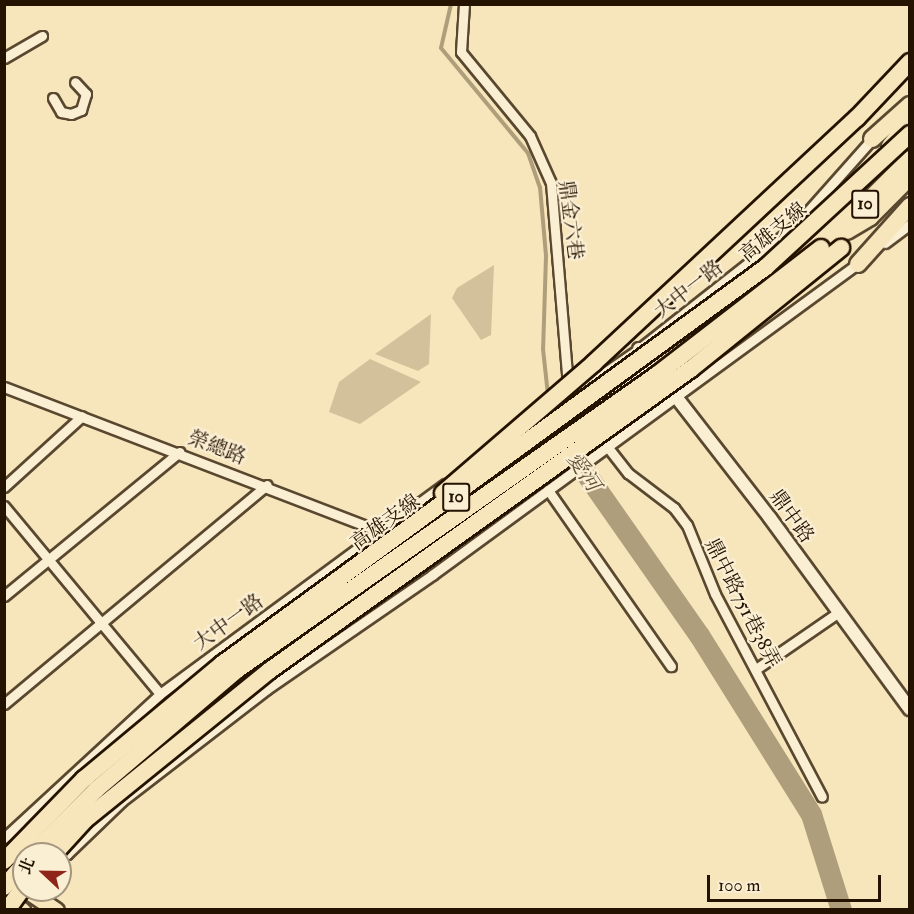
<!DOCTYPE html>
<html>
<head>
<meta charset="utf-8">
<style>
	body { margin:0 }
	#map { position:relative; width:914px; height:914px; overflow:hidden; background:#f7e5bb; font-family:"IM FELL Double Pica","Noto Serif TC",serif }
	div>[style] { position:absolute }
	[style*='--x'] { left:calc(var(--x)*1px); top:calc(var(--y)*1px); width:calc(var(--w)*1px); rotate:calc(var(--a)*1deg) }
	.green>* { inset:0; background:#d3c19b }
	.stream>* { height:4px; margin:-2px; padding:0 2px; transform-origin:2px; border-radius:2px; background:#af9e7b }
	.river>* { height:21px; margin:-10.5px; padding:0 10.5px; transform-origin:10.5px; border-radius:10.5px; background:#af9e7b }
	.roads { filter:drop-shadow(2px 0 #59482f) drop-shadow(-2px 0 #59482f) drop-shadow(0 2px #59482f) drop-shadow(0 -2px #59482f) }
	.minor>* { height:9px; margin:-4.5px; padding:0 4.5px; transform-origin:4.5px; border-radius:4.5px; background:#faeed3 }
	.tertiary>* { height:12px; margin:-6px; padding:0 6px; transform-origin:6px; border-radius:6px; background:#faeed3 }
	.primary>* { height:15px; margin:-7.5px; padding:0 7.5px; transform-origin:7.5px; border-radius:7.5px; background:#f7e5bb }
	.motorway>* { height:16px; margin:-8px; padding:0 8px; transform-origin:8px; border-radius:8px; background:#f7e5bb }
	.bridges { filter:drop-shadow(2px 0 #241300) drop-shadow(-2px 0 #241300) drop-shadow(0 2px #241300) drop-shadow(0 -2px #241300) }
	.motorway-bridge>* { height:16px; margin:-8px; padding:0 8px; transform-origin:8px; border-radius:8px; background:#f7e5bb }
	span { translate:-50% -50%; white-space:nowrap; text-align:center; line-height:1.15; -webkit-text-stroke:4.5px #faeed3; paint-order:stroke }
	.shield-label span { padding:2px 4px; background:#faeed3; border:2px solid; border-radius:4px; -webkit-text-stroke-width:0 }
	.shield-label { font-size:18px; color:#241300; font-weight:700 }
	.street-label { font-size:20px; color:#241300 }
	.water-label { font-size:21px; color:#635237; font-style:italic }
	.frame { position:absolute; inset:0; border:6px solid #241300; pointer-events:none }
	.north { position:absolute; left:12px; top:842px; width:60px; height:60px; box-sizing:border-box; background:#faeed3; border:2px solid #a4967f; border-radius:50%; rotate:292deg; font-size:16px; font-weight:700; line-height:24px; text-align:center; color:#241300 }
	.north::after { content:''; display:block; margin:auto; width:21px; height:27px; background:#8f2418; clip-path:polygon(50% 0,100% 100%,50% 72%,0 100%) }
	.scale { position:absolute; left:707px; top:875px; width:174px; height:27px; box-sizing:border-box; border:3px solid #241300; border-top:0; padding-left:8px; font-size:18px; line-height:21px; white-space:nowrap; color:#241300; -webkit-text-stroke:4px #faeed3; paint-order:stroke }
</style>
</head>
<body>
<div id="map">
	<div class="green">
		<i style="clip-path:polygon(494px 265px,491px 335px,481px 340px,452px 298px,457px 288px)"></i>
		<i style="clip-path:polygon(431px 314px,429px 364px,418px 371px,375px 354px)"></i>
		<i style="clip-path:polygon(370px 359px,421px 382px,360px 424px,329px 412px,339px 382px)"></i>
	</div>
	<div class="stream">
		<i style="--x:451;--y:4;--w:45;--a:102.8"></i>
		<i style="--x:441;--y:48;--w:136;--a:50.4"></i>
		<i style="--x:528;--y:153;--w:36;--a:71"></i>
		<i style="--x:540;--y:187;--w:69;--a:85"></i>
		<i style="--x:546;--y:256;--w:93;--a:91.8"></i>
		<i style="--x:543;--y:349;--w:46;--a:83.8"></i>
	</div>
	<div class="river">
		<i style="--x:561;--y:438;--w:241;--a:55"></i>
		<i style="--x:699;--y:635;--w:211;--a:58"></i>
		<i style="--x:811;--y:814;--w:101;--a:72.6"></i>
	</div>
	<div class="roads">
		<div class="minor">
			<i style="--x:464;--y:4;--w:48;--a:93.6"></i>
			<i style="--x:461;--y:52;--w:109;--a:50.6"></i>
			<i style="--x:530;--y:136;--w:51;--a:65.9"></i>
			<i style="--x:551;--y:183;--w:204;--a:85.2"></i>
			<i style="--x:4;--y:58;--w:44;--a:-30.1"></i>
			<i style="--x:53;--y:98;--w:16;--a:60"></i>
			<i style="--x:61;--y:112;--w:10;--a:11"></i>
			<i style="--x:71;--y:114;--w:11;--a:-22"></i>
			<i style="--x:81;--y:110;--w:17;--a:-73"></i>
			<i style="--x:86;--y:94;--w:16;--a:-133"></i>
			<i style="--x:885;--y:243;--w:31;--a:-37"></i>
			<i style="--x:4;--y:387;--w:408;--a:21"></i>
			<i style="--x:549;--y:411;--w:109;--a:-34.6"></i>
			<i style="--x:639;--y:349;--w:197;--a:-38.2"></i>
			<i style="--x:794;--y:227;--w:120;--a:-48.4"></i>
			<i style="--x:606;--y:445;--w:36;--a:52"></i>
			<i style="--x:628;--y:473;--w:58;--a:37.3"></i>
			<i style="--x:674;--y:508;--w:21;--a:53"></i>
			<i style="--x:687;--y:525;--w:74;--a:67.9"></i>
			<i style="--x:715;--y:594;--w:229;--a:62.2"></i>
			<i style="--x:496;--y:474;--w:197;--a:-35.1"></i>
			<i style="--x:4;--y:487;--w:105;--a:-42.3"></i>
			<i style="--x:548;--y:490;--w:215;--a:55.1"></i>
			<i style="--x:469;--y:499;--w:33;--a:-51"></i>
			<i style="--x:4;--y:506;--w:244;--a:50.3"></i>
			<i style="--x:4;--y:596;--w:227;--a:-39.4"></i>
			<i style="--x:756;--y:669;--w:101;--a:-34.5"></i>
			<i style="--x:4;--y:704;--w:342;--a:-39.8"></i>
			<i style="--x:4;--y:838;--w:212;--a:-42.7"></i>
			<i style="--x:160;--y:694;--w:354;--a:-36.4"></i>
			<i style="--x:60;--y:854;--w:7;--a:0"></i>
			<i style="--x:67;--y:854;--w:76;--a:-43.9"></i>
			<i style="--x:122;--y:801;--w:183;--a:-37.7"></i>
			<i style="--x:267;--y:689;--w:201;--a:-34.6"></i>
			<i style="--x:432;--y:575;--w:530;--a:-36.18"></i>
		</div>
		<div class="tertiary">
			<i style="--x:639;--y:349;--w:214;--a:52.2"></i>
			<i style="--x:770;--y:518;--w:237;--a:53.8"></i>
		</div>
		<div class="primary">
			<i style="--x:26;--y:890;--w:36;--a:34"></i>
			<i style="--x:4;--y:898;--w:22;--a:34"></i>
		</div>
		<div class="motorway">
			<i style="--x:872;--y:139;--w:51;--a:-41.8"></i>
			<i style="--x:890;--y:146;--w:32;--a:-51"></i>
			<i style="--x:847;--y:231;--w:27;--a:-31"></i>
			<i style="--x:870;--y:217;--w:57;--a:-45"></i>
			<i style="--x:821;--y:248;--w:126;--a:-45"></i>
			<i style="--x:858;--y:264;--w:78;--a:-48.1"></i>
			<i style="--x:663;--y:356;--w:206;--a:-38.3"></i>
			<i style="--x:825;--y:228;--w:39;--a:-52"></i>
			<i style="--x:181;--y:733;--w:75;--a:-41.8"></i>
		</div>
	</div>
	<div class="bridges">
		<div class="motorway-bridge">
			<i style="--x:443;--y:493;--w:199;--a:-40.7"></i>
			<i style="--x:594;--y:363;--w:359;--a:-43"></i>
			<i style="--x:857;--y:118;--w:77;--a:-46.6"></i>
			<i style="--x:32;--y:854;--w:92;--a:-45"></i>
			<i style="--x:97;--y:789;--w:184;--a:-40.4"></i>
			<i style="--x:237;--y:670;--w:515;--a:-35.11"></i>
			<i style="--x:658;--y:374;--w:206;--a:-37.7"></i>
			<i style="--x:54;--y:854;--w:46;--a:-47.6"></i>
			<i style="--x:85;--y:820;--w:237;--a:-39"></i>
			<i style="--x:269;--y:671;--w:519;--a:-35.59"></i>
			<i style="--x:691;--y:369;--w:193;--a:-38.9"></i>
			<i style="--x:4;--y:861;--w:115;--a:-45.7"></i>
			<i style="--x:84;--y:779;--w:180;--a:-39.8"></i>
			<i style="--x:222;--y:664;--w:673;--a:-36.12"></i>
			<i style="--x:766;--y:267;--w:196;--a:-42.7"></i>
			<i style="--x:4;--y:887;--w:30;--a:-49"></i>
			<i style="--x:7;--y:910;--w:29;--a:-54"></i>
		</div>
	</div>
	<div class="shield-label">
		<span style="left:865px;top:204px">10</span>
		<span style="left:456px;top:497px">10</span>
	</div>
	<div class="street-label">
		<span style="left:571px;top:220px;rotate:83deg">鼎金六巷</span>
		<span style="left:773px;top:232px;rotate:-40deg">高雄支線</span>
		<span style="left:688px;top:289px;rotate:-38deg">大中一路</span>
		<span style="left:217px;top:447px;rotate:21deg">榮總路</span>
		<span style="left:792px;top:516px;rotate:54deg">鼎中路</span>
		<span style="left:385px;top:522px;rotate:-36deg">高雄支線</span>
		<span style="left:743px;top:603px;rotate:63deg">鼎中路751巷38弄</span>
		<span style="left:228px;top:622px;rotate:-36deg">大中一路</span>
	</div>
	<div class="water-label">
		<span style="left:583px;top:472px;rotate:56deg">愛河</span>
	</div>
	<div class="frame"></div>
	<div class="north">北</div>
	<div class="scale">100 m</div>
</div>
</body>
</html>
